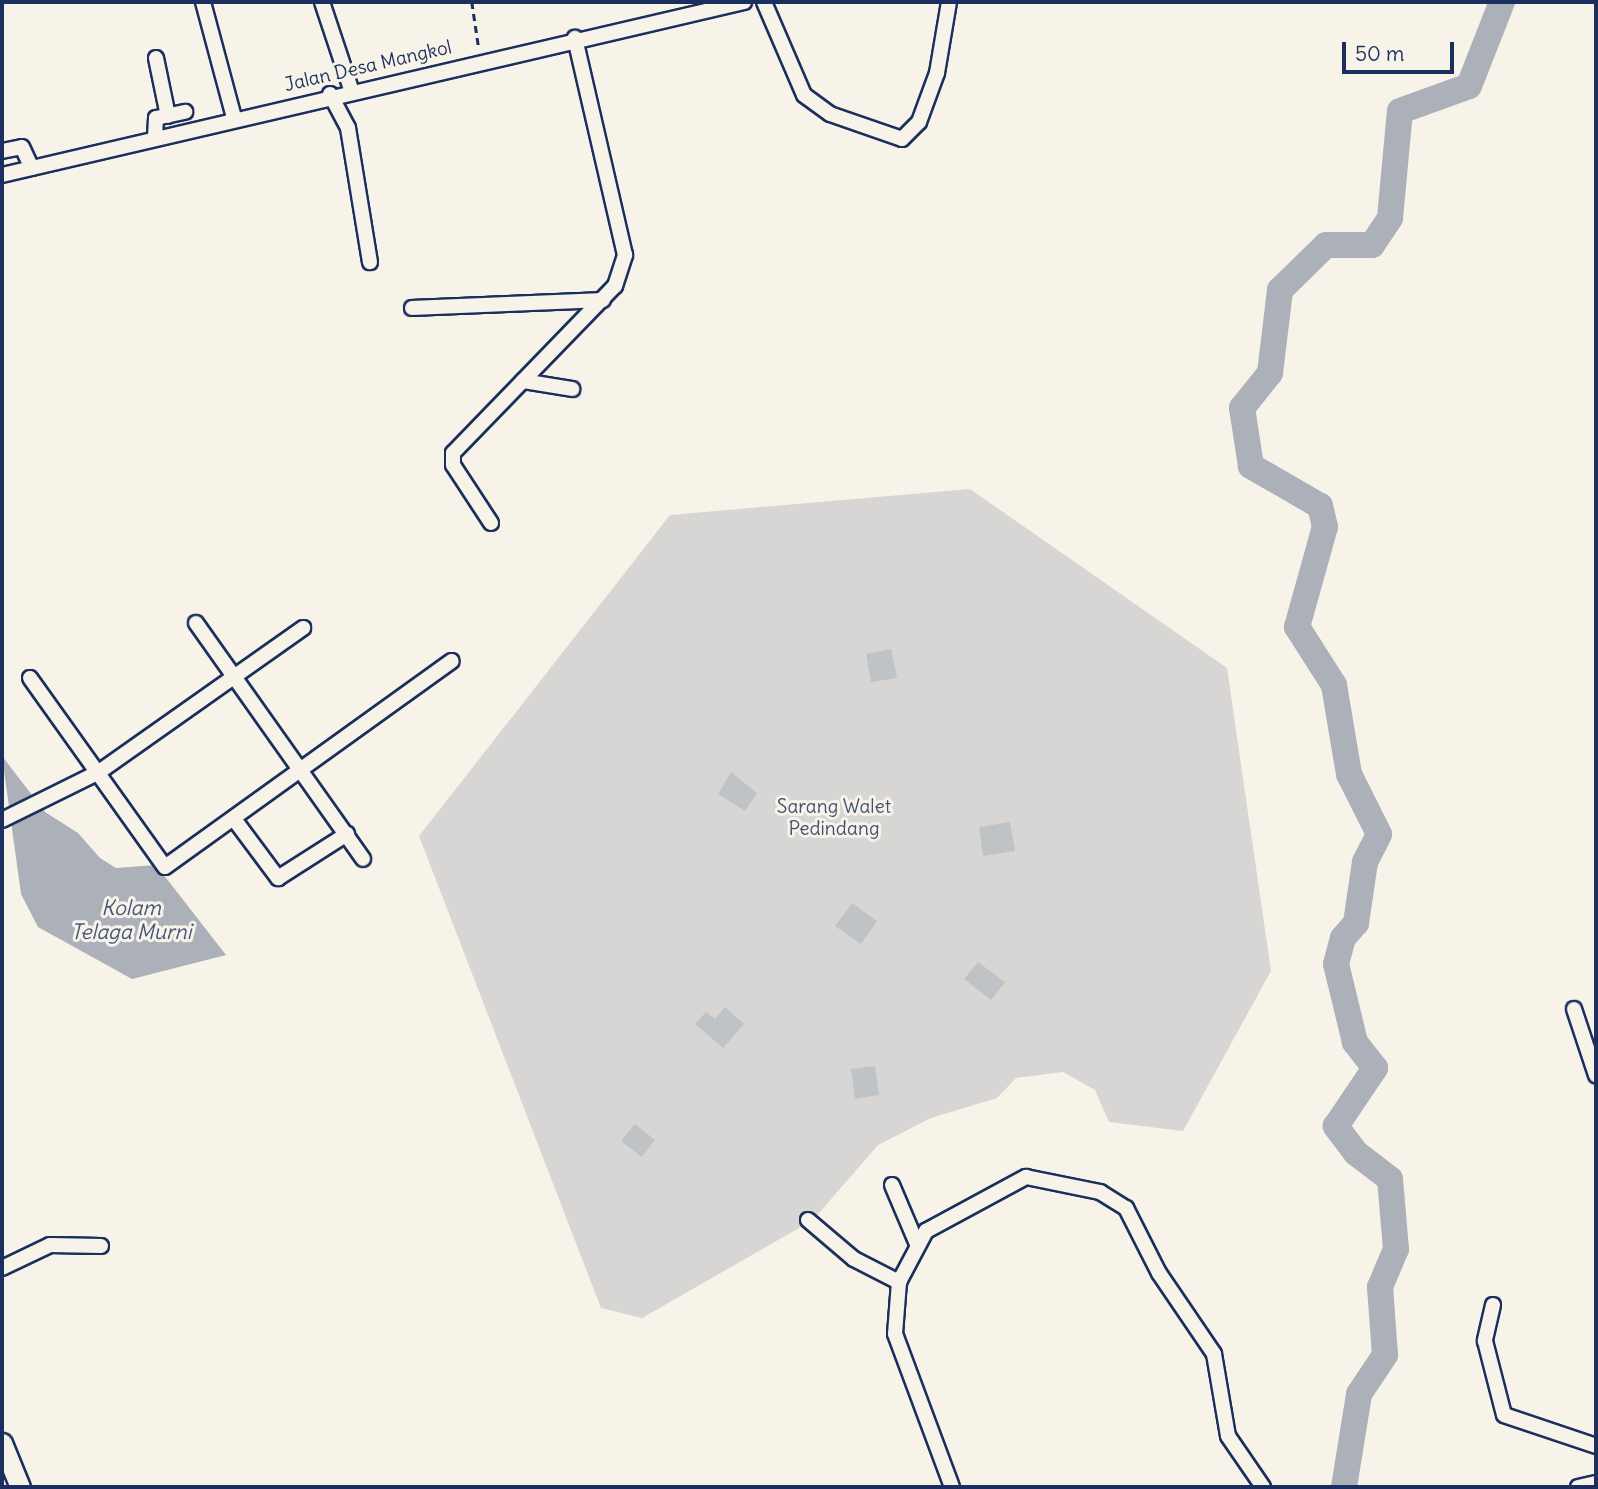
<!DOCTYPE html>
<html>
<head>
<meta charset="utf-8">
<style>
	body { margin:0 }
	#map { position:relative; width:1598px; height:1489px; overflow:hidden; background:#f7f3e8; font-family:Delius,sans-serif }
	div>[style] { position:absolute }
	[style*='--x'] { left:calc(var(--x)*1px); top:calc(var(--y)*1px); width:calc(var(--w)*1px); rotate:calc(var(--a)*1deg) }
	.green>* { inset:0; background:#d7d6d4 }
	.water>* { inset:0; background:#acb0b9 }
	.river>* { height:26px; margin:-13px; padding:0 13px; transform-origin:13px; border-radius:13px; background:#acb0b9 }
	.building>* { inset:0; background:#c0c3c5 }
	.path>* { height:2.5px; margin-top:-1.25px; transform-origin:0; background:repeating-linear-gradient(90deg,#1b2f5e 0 7px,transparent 0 12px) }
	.roads { filter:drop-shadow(2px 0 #1b2f5e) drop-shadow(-2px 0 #1b2f5e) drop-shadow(0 2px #1b2f5e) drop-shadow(0 -2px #1b2f5e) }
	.minor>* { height:14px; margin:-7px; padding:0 7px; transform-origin:7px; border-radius:7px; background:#f7f3e8 }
	.major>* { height:19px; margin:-9.5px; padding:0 9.5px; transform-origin:9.5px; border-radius:9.5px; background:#f7f3e8 }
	span { translate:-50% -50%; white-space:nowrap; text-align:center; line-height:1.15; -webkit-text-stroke:6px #f7f3e8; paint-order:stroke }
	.street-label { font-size:19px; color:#1b2f5e }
	.park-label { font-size:19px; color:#415076 }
	.water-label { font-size:21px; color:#465679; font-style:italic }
	.frame { position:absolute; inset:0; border:4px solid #1b2f5e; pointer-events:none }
	.scale { position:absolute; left:1342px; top:42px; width:112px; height:32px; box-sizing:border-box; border:4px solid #1b2f5e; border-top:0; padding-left:9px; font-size:21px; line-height:24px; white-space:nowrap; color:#1b2f5e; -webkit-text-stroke:5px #f7f3e8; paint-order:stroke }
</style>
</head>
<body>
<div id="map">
	<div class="green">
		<i style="clip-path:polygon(970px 489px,1227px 668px,1271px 971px,1183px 1131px,1109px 1122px,1095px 1090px,1063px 1072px,1016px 1078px,997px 1098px,931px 1118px,878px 1145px,813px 1220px,642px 1318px,601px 1308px,419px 836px,670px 515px)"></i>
	</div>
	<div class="water">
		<i style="clip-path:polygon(2px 756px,45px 812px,78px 833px,100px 858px,116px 868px,156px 865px,226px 955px,132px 979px,38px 927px,21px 894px)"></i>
	</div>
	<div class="river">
		<i style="--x:1344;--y:1487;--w:94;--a:-80.8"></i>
		<i style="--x:1359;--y:1394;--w:47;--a:-56.3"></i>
		<i style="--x:1385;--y:1355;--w:68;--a:-94.2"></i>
		<i style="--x:1380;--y:1287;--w:41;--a:-67.2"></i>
		<i style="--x:1396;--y:1249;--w:70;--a:-94.9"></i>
		<i style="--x:1390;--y:1179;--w:43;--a:-142.6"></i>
		<i style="--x:1356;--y:1153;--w:34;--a:-127"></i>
		<i style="--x:1336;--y:1126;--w:70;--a:-56.1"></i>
		<i style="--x:1375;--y:1068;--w:33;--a:-128"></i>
		<i style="--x:1355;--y:1042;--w:80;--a:-103.7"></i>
		<i style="--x:1336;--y:964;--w:27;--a:-75"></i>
		<i style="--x:1343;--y:938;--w:20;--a:-49"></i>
		<i style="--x:1356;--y:923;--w:62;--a:-81.6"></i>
		<i style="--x:1365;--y:862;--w:31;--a:-63"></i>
		<i style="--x:1379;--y:834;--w:67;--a:-116.6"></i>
		<i style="--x:1349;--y:774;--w:90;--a:-99.6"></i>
		<i style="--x:1334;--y:685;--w:69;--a:-122.5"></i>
		<i style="--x:1297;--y:627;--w:104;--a:-74.4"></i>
		<i style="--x:1325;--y:527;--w:22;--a:-103"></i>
		<i style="--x:1320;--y:506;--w:80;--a:-149.9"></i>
		<i style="--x:1251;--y:466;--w:59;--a:-98.8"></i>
		<i style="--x:1242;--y:408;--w:45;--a:-51.3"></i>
		<i style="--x:1270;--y:373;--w:84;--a:-83.1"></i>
		<i style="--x:1280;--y:290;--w:64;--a:-44.4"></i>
		<i style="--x:1326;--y:245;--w:46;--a:0"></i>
		<i style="--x:1372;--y:245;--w:32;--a:-56"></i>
		<i style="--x:1390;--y:218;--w:107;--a:-84.7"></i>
		<i style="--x:1400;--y:111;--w:73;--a:-19.9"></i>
		<i style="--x:1469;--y:86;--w:90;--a:-68.6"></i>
	</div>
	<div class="building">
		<i style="clip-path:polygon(891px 649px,897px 678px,871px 682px,866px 654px)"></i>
		<i style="clip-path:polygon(731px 772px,757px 793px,745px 811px,718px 794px)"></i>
		<i style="clip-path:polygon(1010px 822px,1015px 851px,983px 856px,979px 827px)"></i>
		<i style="clip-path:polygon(852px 903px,877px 921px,861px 944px,835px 926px)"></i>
		<i style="clip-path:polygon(978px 962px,1005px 982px,991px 1000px,964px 979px)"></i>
		<i style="clip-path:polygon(725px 1007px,744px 1024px,723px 1048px,695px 1024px,706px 1012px,715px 1019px)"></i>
		<i style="clip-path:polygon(875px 1066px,879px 1095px,855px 1099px,851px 1069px)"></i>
		<i style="clip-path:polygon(635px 1124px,655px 1140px,642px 1157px,621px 1141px)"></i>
	</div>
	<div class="path">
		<i style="--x:472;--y:2;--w:48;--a:81.5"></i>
	</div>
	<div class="roads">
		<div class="minor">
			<i style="--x:203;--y:2;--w:120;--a:75"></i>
			<i style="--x:322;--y:2;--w:92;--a:71.6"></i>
			<i style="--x:764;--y:2;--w:101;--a:66.7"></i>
			<i style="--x:804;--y:95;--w:32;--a:36"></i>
			<i style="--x:830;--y:114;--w:76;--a:19.1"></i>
			<i style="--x:902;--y:139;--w:24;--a:-45"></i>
			<i style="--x:919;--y:122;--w:52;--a:-69.8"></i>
			<i style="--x:937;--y:73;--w:72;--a:-80.4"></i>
			<i style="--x:156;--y:58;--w:59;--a:78.3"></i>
			<i style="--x:330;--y:94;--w:38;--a:62"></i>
			<i style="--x:348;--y:128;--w:136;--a:80.7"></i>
			<i style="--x:155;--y:137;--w:19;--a:-87"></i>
			<i style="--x:156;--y:118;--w:30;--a:-12"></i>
			<i style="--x:2;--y:151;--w:20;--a:-11"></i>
			<i style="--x:22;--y:147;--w:23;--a:65"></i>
			<i style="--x:2;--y:175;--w:762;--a:-13.12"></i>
			<i style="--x:412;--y:308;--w:191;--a:-2.4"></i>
			<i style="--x:523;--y:381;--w:50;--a:9.3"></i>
			<i style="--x:491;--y:523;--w:69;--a:-123.2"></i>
			<i style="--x:453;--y:465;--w:12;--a:-90"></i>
			<i style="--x:453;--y:453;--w:233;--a:-45.9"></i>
			<i style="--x:615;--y:286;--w:33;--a:-72"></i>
			<i style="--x:625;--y:255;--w:223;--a:-103"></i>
			<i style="--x:196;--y:623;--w:289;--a:54.7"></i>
			<i style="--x:30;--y:678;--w:232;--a:54.5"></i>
			<i style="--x:165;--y:867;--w:353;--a:-35.7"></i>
			<i style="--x:234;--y:819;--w:74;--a:53.3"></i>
			<i style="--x:278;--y:878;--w:82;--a:-32.5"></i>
			<i style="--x:2;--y:820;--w:108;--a:-26.3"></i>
			<i style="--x:99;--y:772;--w:250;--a:-35.2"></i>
			<i style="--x:1574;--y:1009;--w:70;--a:71.6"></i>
			<i style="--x:892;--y:1185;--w:64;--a:67"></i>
			<i style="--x:808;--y:1220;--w:60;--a:40.3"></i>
			<i style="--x:854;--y:1259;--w:51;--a:27.1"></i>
			<i style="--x:2;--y:1268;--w:53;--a:-25.6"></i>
			<i style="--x:50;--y:1245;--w:51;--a:1.1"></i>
			<i style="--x:1493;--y:1305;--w:37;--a:103"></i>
			<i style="--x:1485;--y:1341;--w:76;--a:75.6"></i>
			<i style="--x:1504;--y:1415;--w:97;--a:18.6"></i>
			<i style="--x:952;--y:1487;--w:163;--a:-110.4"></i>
			<i style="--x:895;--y:1334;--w:52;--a:-85.6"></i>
			<i style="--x:899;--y:1282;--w:58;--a:-62.1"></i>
			<i style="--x:926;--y:1231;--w:114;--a:-28.4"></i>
			<i style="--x:1026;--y:1177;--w:76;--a:11.5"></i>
			<i style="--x:1100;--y:1192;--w:31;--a:32"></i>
			<i style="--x:1126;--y:1208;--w:73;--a:63.1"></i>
			<i style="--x:1159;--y:1273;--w:98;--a:55.8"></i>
			<i style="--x:1214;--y:1354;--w:83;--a:80.3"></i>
			<i style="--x:1228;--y:1436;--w:62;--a:55.5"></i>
			<i style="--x:1578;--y:1487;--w:18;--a:-13"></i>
		</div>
		<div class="major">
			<i style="--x:2;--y:1443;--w:48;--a:67.8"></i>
		</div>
	</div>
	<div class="street-label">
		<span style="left:368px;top:66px;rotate:-13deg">Jalan Desa Mangkol</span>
	</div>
	<div class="park-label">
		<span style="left:834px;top:818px">Sarang Walet<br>Pedindang</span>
	</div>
	<div class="water-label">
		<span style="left:131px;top:920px">Kolam<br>Telaga Murni</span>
	</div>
	<div class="frame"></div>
	<div class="scale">50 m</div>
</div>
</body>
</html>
